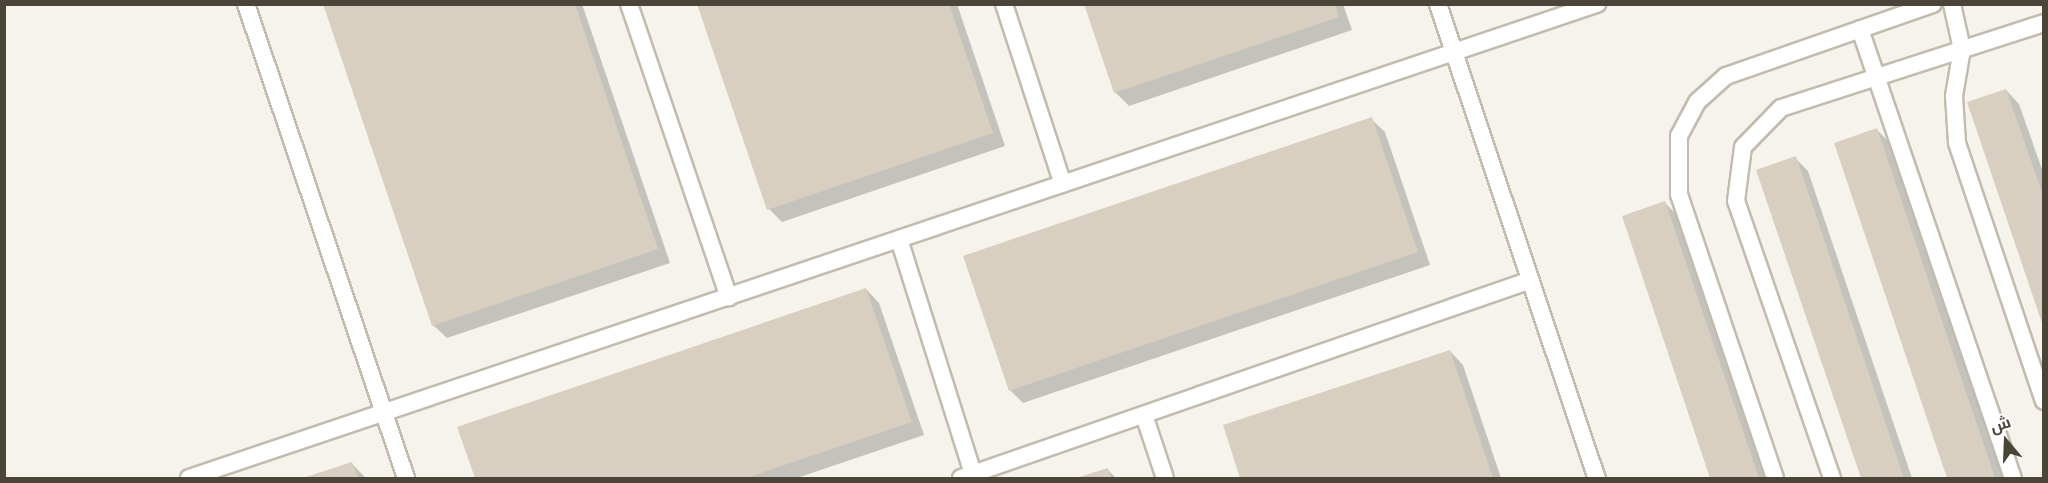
<!DOCTYPE html>
<html>
<head>
<meta charset="utf-8">
<style>
	body { margin:0 }
	#map { position:relative; width:2048px; height:483px; overflow:hidden; background:#f6f3ec; font-family:"IBM Plex Sans",Cairo,sans-serif }
	div>[style] { position:absolute }
	[style*='--x'] { left:calc(var(--x)*1px); top:calc(var(--y)*1px); width:calc(var(--w)*1px); rotate:calc(var(--a)*1deg) }
	.shadow>* { inset:0; background:#0003 }
	.building>* { inset:0; background:#d8cfc1 }
	.roads { filter:drop-shadow(2px 0 #c2bbae) drop-shadow(-2px 0 #c2bbae) drop-shadow(0 2px #c2bbae) drop-shadow(0 -2px #c2bbae) }
	.service>* { height:16px; margin:-8px; padding:0 8px; transform-origin:8px; border-radius:8px; background:#fff }
	span { translate:-50% -50%; white-space:nowrap; text-align:center; line-height:1.15; -webkit-text-stroke:6px #fff; paint-order:stroke }
	.frame { position:absolute; inset:0; border:6px solid #4b4439; pointer-events:none }
	.north { position:absolute; left:1976px; top:411px; width:60px; height:60px; -webkit-text-stroke:4px #fff; paint-order:stroke; rotate:341deg; font-size:16px; font-weight:700; line-height:24px; text-align:center; color:#4b4439 }
	.north::after { content:''; display:block; margin:auto; width:21px; height:27px; background:#4b4439; clip-path:polygon(50% 0,100% 100%,50% 72%,0 100%) }
</style>
</head>
<body>
<div id="map">
	<div class="shadow">
		<i style="clip-path:polygon(324px 4px,582px 4px,670px 263px,447px 338px,433px 325px)"></i>
		<i style="clip-path:polygon(699px 4px,957px 4px,1005px 146px,782px 222px,769px 209px)"></i>
		<i style="clip-path:polygon(1085px 4px,1343px 4px,1352px 30px,1129px 106px,1115px 92px)"></i>
		<i style="clip-path:polygon(2006px 90px,2019px 104px,2044px 175px,2044px 322px,1969px 103px)"></i>
		<i style="clip-path:polygon(1371px 119px,1385px 132px,1430px 265px,1023px 403px,1010px 390px)"></i>
		<i style="clip-path:polygon(1877px 130px,1890px 143px,2003px 478px,1948px 478px,1835px 144px)"></i>
		<i style="clip-path:polygon(1795px 158px,1808px 171px,1912px 478px,1863px 478px,1758px 171px)"></i>
		<i style="clip-path:polygon(1665px 203px,1678px 216px,1767px 478px,1712px 478px,1623px 217px)"></i>
		<i style="clip-path:polygon(866px 289px,879px 303px,924px 435px,797px 478px,476px 478px,459px 428px)"></i>
		<i style="clip-path:polygon(1450px 351px,1463px 365px,1501px 478px,1242px 478px,1224px 426px)"></i>
		<i style="clip-path:polygon(352px 464px,366px 478px,307px 478px)"></i>
		<i style="clip-path:polygon(1107px 469px,1116px 478px,1080px 478px)"></i>
	</div>
	<div class="building">
		<i style="clip-path:polygon(323px 4px,575px 4px,658px 249px,432px 326px)"></i>
		<i style="clip-path:polygon(697px 4px,949px 4px,993px 133px,767px 210px)"></i>
		<i style="clip-path:polygon(1084px 4px,1335px 4px,1339px 17px,1114px 93px)"></i>
		<i style="clip-path:polygon(2006px 89px,2044px 198px,2043px 326px,1967px 102px)"></i>
		<i style="clip-path:polygon(1372px 117px,1418px 252px,1009px 391px,963px 256px)"></i>
		<i style="clip-path:polygon(1877px 128px,1995px 478px,1947px 478px,1834px 143px)"></i>
		<i style="clip-path:polygon(1796px 156px,1904px 478px,1861px 478px,1756px 170px)"></i>
		<i style="clip-path:polygon(1665px 201px,1759px 478px,1710px 478px,1622px 216px)"></i>
		<i style="clip-path:polygon(866px 288px,912px 422px,746px 478px,475px 478px,457px 427px)"></i>
		<i style="clip-path:polygon(1450px 350px,1493px 478px,1240px 478px,1223px 425px)"></i>
		<i style="clip-path:polygon(352px 462px,358px 478px,303px 478px)"></i>
		<i style="clip-path:polygon(1108px 468px,1111px 478px,1076px 478px)"></i>
	</div>
	<div class="roads">
		<div class="service">
			<i style="--x:246;--y:4;--w:500;--a:71.35"></i>
			<i style="--x:629;--y:4;--w:310;--a:71.2"></i>
			<i style="--x:1004;--y:4;--w:189;--a:71.9"></i>
			<i style="--x:1438;--y:4;--w:500;--a:71.5"></i>
			<i style="--x:1952;--y:4;--w:46;--a:77.5"></i>
			<i style="--x:1962;--y:49;--w:48;--a:99.7"></i>
			<i style="--x:1954;--y:96;--w:47;--a:86.3"></i>
			<i style="--x:1957;--y:143;--w:272;--a:71.4"></i>
			<i style="--x:1860;--y:29;--w:474;--a:71.2"></i>
			<i style="--x:899;--y:239;--w:246;--a:72.5"></i>
			<i style="--x:1144;--y:415;--w:66;--a:71.6"></i>
			<i style="--x:189;--y:478;--w:1486;--a:-18.61"></i>
			<i style="--x:961;--y:478;--w:603;--a:-19.16"></i>
			<i style="--x:1775;--y:478;--w:300;--a:-108.7"></i>
			<i style="--x:1679;--y:194;--w:58;--a:-90"></i>
			<i style="--x:1679;--y:136;--w:38;--a:-62"></i>
			<i style="--x:1697;--y:102;--w:39;--a:-42"></i>
			<i style="--x:1726;--y:76;--w:219;--a:-19.2"></i>
			<i style="--x:1832;--y:478;--w:293;--a:-109.1"></i>
			<i style="--x:1736;--y:201;--w:54;--a:-82.6"></i>
			<i style="--x:1743;--y:147;--w:54;--a:-45.7"></i>
			<i style="--x:1781;--y:108;--w:276;--a:-17.9"></i>
		</div>
	</div>
	<div class="frame"></div>
	<div class="north">ش</div>
</div>
</body>
</html>
